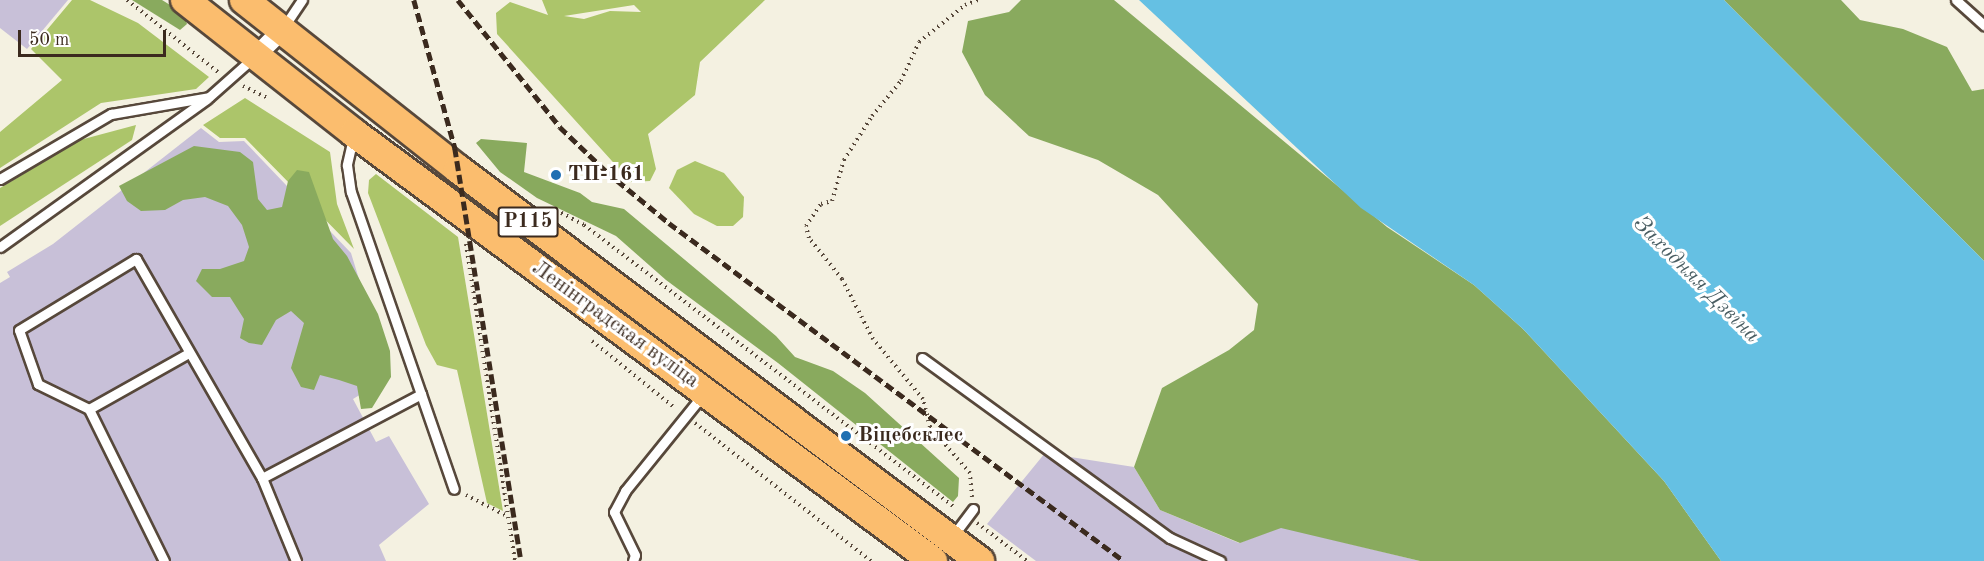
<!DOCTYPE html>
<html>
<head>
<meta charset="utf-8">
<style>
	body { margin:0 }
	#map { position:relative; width:1984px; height:561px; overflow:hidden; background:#f4f1e1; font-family:"Old Standard TT",serif }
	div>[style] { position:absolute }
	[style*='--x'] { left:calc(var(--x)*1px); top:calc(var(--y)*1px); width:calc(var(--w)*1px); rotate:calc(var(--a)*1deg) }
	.industrial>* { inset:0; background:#c8c0d8 }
	.green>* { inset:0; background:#acc56a }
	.forest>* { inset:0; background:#89aa5e }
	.water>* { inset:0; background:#65c0e3 }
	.path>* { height:4px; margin-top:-2px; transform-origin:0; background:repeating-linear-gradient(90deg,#57483b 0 1.5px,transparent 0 6px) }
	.roads { filter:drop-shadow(2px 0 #57483b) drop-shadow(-2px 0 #57483b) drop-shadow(0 2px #57483b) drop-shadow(0 -2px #57483b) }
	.lane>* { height:9px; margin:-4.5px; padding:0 4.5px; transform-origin:4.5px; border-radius:4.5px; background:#fff }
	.street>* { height:18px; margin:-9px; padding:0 9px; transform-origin:9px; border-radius:9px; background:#fff }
	.primary>* { height:28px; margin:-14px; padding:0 14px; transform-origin:14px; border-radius:14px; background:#fbbd6e }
	.rail>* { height:4.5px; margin-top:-2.25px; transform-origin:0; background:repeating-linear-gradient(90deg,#3b2a1e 0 9px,transparent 0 13.5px) }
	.dots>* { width:16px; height:16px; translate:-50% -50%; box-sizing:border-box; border:3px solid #fff; border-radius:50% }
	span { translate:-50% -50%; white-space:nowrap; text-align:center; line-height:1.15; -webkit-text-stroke:6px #fff; paint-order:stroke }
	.shield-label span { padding:2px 4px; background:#fff; border:2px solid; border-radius:4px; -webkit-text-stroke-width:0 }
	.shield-label { font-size:20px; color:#3b2a1e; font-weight:700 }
	.poi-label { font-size:21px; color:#3b2a1e; font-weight:700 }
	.left { translate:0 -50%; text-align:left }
	.street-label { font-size:21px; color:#3b2a1e }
	.water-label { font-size:22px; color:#4a5e63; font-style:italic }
	.scale { position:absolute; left:18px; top:30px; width:148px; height:27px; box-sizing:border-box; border:3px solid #3b2a1e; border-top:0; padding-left:8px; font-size:18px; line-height:21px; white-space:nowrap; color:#3b2a1e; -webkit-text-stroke:4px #fff; paint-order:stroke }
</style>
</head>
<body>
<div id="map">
	<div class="industrial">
		<i style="clip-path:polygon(0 0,68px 0,27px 49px,0 28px)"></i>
		<i style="clip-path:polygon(201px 128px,219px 142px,244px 141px,351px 253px,389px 377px,353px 399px,376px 442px,389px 436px,429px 504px,379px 545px,386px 561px,0 561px,0 283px,10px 277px,7px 272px,53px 244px)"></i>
		<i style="clip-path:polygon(1045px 453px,1134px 467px,1160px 510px,1239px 543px,1281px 527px,1420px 561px,1036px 561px,987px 524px)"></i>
	</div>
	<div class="green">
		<i style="clip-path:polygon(72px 0,90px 0,138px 23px,209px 77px,196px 89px,101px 103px,0 168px,0 132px,62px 80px,31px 49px)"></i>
		<i style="clip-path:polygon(evenodd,542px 0,765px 0,700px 62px,695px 95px,648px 134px,656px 169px,650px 181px,631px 182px,497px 34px,496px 13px,510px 2px,548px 15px,542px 0,634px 5px,641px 12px,610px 11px,584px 19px,564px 16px,634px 5px)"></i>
		<i style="clip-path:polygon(245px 98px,330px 152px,337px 204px,354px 249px,245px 138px,220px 138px,203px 125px)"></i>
		<i style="clip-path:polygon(136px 125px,132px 140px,0 226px,0 188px,80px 140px)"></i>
		<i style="clip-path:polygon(695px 161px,724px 173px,744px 197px,743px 217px,733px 226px,717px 226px,694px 214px,669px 188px,677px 170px)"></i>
		<i style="clip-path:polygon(376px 174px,458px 237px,503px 511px,487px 503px,457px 370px,437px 365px,426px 345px,368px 193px,369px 180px)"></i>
	</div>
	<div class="forest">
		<i style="clip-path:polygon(132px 0,162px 0,183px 13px,187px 24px,180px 30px)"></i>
		<i style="clip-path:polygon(1021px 0,1114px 0,1387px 227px,1474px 285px,1523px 329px,1664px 481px,1721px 561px,1420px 561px,1281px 528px,1240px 543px,1160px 510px,1134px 467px,1162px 388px,1229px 350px,1254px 330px,1258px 304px,1158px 195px,1098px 160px,1029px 136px,985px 95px,962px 52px,968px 21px,1009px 12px)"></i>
		<i style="clip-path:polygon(1724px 0,1841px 0,1860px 20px,1903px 29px,1947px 47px,1972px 91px,1984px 89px,1984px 261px)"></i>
		<i style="clip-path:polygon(481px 139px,527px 143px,524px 172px,580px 193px,592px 202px,624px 209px,776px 336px,795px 357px,833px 371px,865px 393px,959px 478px,958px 496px,953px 502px,778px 363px,666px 280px,616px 236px,537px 198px,500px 172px,476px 143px)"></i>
		<i style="clip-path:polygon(194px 146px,240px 152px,253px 162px,258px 199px,267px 210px,282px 207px,288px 181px,297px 170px,309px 172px,333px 239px,347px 256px,378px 314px,390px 351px,391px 377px,372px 408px,361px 409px,357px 386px,339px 380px,320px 375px,314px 390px,301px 387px,291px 368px,304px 323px,291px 311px,276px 320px,262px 345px,249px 343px,240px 338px,244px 319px,230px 297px,212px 297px,196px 281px,202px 269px,220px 269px,244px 261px,249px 247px,242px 225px,228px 206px,205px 197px,183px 200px,165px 210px,141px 211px,127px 201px,119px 186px)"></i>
	</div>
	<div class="water">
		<i style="clip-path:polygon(1139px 0,1724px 0,1984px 261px,1984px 561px,1721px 561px,1664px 481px,1523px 329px,1474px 285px,1361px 208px)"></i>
	</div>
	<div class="path">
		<i style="--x:127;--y:0;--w:116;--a:38.4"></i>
		<i style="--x:243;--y:86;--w:28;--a:26"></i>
		<i style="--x:556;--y:210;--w:32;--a:28"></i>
		<i style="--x:584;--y:225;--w:467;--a:37.3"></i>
		<i style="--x:466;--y:244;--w:321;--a:81.2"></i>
		<i style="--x:592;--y:341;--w:107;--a:38.9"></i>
		<i style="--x:695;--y:423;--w:224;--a:38.1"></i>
		<i style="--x:466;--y:495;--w:46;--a:27.1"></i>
		<i style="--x:972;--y:497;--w:24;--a:-95"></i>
		<i style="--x:970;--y:473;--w:61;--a:-131"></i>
		<i style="--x:930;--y:427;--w:29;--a:-104"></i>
		<i style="--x:923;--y:399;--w:78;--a:-129.8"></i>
		<i style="--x:873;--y:339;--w:68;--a:-117.3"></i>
		<i style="--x:842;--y:279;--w:53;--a:-128.8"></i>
		<i style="--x:809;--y:238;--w:12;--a:-104"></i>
		<i style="--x:806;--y:226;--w:27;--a:-56"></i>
		<i style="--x:821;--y:204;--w:11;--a:-15"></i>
		<i style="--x:832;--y:201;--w:43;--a:-73.7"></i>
		<i style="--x:844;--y:160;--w:52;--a:-57.5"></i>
		<i style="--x:872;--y:116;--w:45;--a:-50.4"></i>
		<i style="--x:901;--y:81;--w:43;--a:-65.2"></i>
		<i style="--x:919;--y:42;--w:59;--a:-38.8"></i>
		<i style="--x:965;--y:5;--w:14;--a:-21"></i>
		<i style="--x:977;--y:523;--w:63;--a:37.2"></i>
	</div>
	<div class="roads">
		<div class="lane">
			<i style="--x:1956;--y:0;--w:38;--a:42"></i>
			<i style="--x:283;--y:28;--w:34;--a:-56"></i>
			<i style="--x:353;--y:138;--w:28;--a:103"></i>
			<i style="--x:347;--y:165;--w:27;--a:82"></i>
			<i style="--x:351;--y:192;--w:314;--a:70.9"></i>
			<i style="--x:0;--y:179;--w:129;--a:-30.4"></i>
			<i style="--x:111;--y:114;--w:99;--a:-9.8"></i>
			<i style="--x:209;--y:97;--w:57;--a:-41.5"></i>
			<i style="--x:0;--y:247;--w:254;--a:-35.6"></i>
			<i style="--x:922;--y:358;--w:306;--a:36"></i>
			<i style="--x:1170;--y:538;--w:55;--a:24.7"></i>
			<i style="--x:89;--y:409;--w:57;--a:-153.9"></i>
			<i style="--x:38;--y:384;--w:57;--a:-109.4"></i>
			<i style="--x:19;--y:330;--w:137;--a:-31.3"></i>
			<i style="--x:136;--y:259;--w:253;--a:60.1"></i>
			<i style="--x:262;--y:478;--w:180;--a:-27.8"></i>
			<i style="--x:262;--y:478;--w:90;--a:67.7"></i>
			<i style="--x:952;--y:537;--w:35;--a:-53"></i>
			<i style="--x:164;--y:561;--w:169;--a:-116.3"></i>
			<i style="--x:89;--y:409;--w:112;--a:-29.3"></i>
			<i style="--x:633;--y:561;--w:6;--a:-72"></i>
			<i style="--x:635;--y:555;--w:48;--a:-116"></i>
			<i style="--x:614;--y:512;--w:24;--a:-62"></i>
			<i style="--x:625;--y:491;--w:122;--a:-51"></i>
		</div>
		<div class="street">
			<i style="--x:257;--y:55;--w:37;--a:-45"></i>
		</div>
		<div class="primary">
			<i style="--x:185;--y:0;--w:215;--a:38.2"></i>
			<i style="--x:354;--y:133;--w:720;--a:36.47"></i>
			<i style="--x:244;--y:0;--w:273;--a:38.3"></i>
			<i style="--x:458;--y:169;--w:653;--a:36.91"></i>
		</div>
	</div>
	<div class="rail">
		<i style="--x:414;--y:0;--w:154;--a:74.5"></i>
		<i style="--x:455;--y:148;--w:418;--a:80.9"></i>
		<i style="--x:458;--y:0;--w:163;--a:51.2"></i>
		<i style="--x:560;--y:127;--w:65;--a:43.8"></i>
		<i style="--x:607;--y:172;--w:80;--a:39.4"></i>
		<i style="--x:669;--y:223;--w:567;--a:36.61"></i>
	</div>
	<div class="dots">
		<i style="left:556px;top:175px;background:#1f6fb2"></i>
		<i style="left:846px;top:436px;background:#1f6fb2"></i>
	</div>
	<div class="shield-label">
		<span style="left:528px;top:222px">Р115</span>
	</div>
	<div class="poi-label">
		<span class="left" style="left:568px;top:175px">ТП-161</span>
		<span class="left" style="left:858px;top:436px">Віцебсклес</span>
	</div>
	<div class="street-label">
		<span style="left:615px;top:325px;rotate:36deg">Ленінградская вуліца</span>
	</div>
	<div class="water-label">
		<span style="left:1696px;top:280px;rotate:45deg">Заходняя Дзвіна</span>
	</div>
	<div class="scale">50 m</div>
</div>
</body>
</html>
